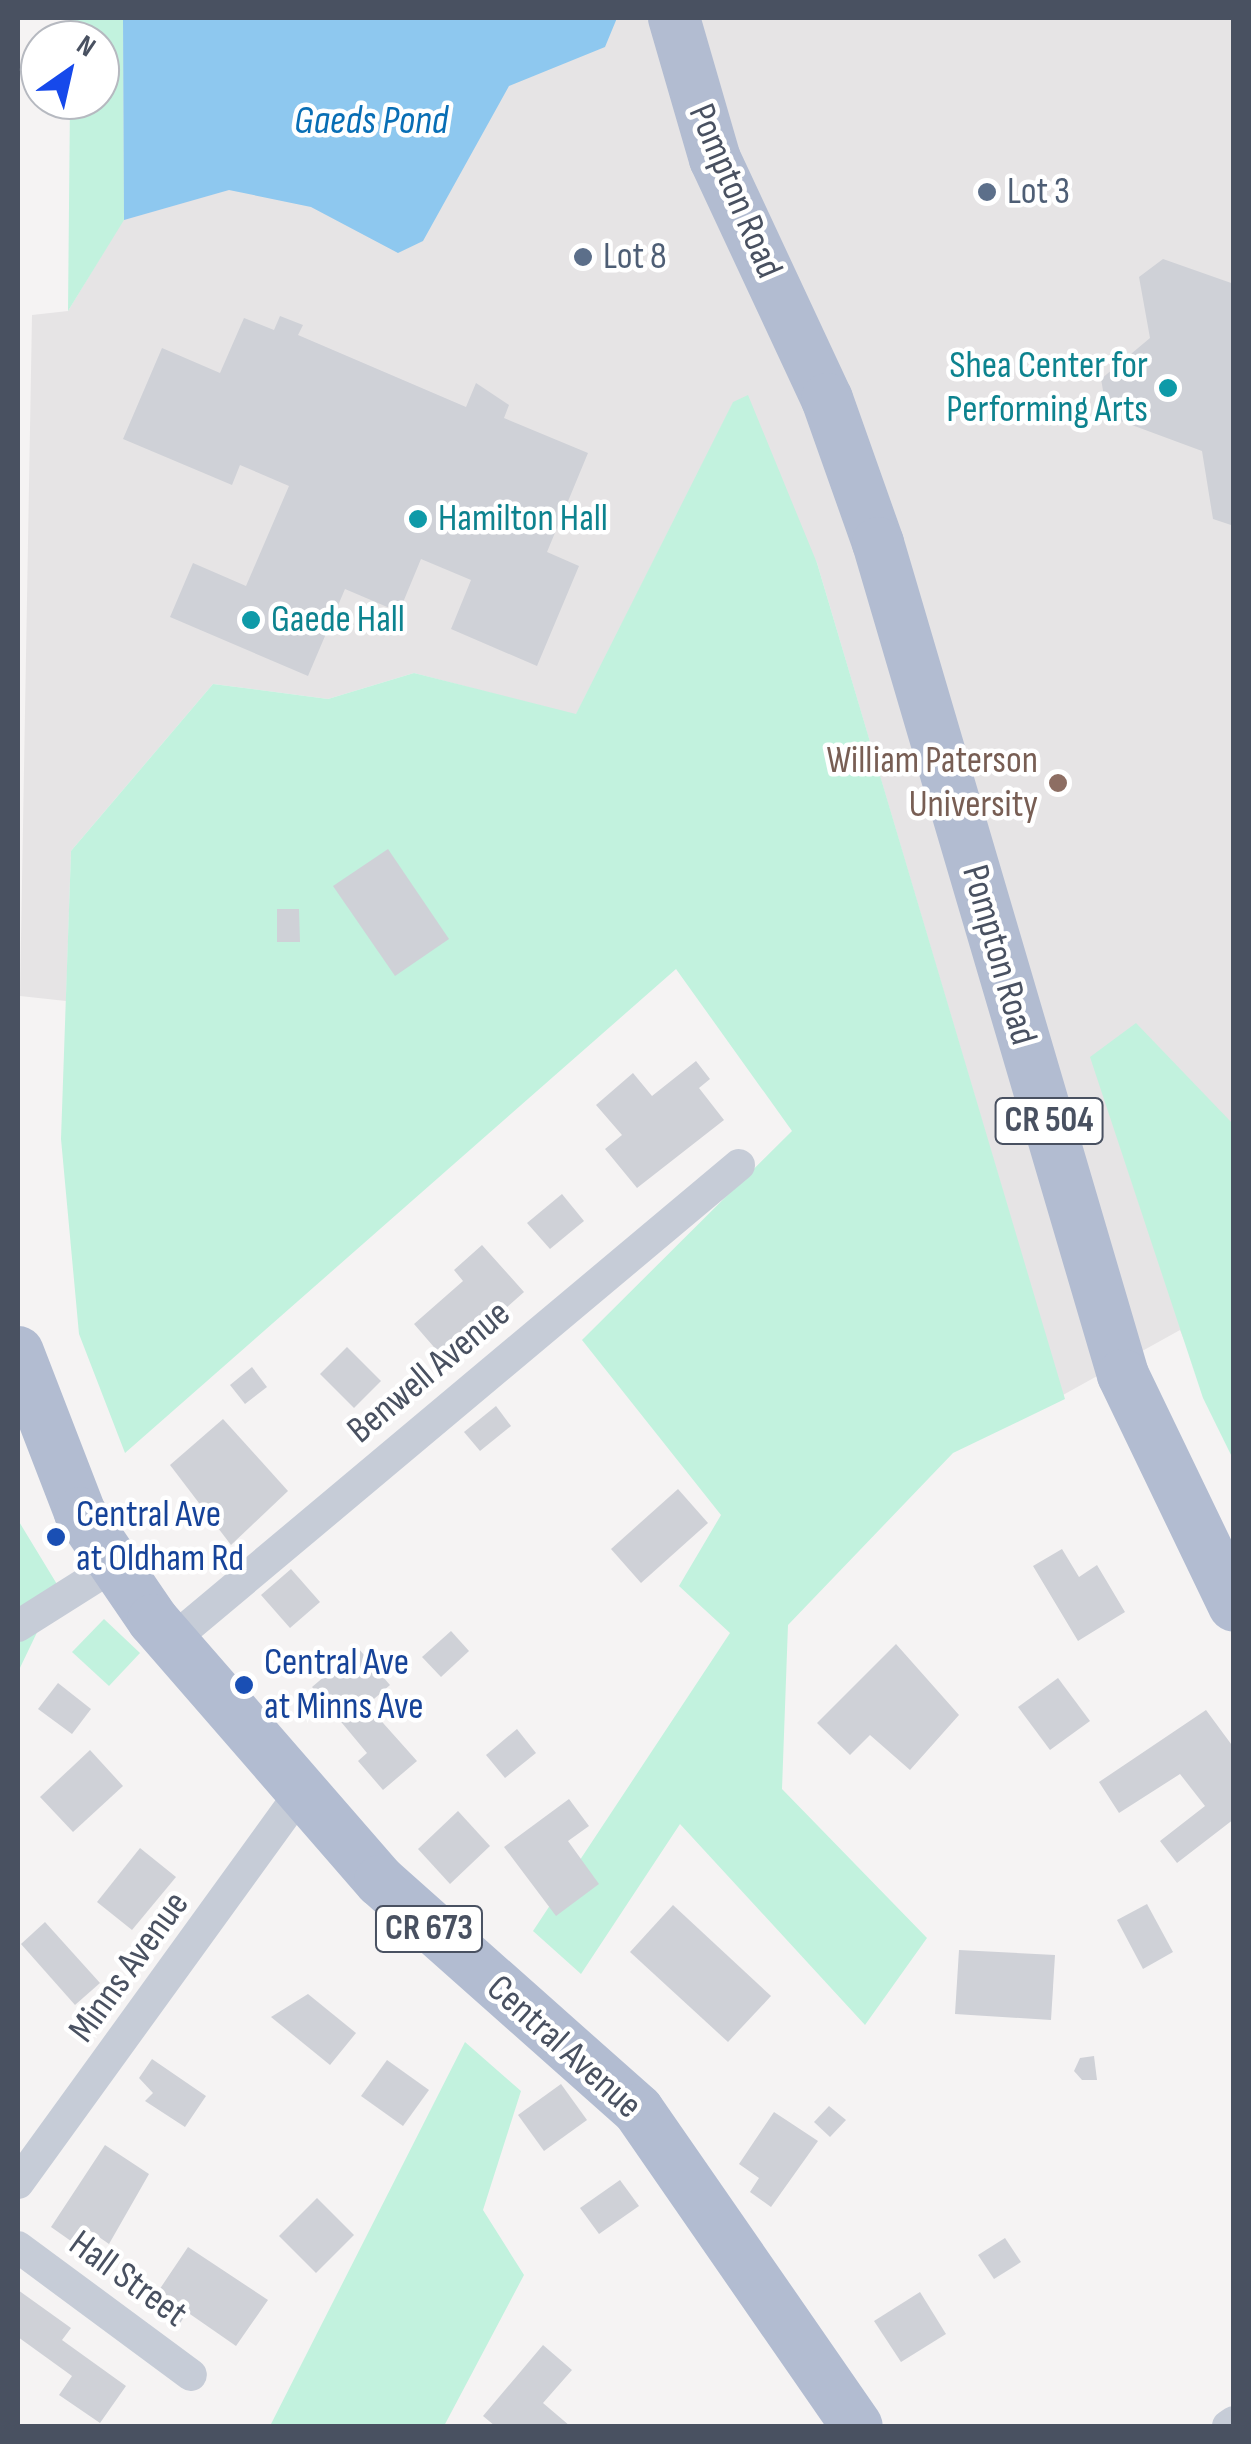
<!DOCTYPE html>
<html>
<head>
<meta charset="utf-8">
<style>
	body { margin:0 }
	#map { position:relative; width:1251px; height:2444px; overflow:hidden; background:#f5f3f3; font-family:"Sofia Sans Condensed",sans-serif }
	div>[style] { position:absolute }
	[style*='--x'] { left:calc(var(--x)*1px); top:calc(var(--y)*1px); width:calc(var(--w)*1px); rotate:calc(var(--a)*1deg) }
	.education>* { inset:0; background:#e6e4e5 }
	.green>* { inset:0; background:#c2f2de }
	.water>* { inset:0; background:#8ec8ef }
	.building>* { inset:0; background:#cfd1d7 }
	.minor>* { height:32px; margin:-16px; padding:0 16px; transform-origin:16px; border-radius:16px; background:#c6ccd7 }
	.primary>* { height:52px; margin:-26px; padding:0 26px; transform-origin:26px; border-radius:26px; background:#b2bcd1 }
	.dots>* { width:28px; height:28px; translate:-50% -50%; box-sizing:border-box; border:5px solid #fff; border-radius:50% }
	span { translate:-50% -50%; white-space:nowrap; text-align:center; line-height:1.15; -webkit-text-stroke:9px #fff; paint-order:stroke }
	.shield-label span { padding:2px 8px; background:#fff; border:2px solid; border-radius:8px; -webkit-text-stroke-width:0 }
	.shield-label { font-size:35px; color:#495161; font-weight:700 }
	.street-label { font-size:38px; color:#495161 }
	.service-label { font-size:38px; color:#4e5e75 }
	.left { translate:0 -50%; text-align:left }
	.culture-label { font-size:38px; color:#0d838f }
	.right { translate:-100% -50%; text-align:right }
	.education-label { font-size:38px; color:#785e54 }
	.transit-label { font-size:38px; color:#164399 }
	.water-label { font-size:40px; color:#086eb5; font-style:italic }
	.frame { position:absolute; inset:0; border:20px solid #495161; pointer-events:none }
	.north { position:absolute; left:20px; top:20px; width:100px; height:100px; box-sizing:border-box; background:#fff; border:2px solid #b6b9c0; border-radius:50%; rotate:34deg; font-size:28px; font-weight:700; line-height:40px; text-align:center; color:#495161 }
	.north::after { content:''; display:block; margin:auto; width:35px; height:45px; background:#1649eb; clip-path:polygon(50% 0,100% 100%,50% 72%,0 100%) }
</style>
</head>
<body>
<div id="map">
	<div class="education">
		<i style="clip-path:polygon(123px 18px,1233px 18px,1233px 1459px,1180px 1330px,1063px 1395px,817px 563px,733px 403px,576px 715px,414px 673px,328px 699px,213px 684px,71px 851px,66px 1001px,20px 996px,32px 315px,68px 311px,123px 220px)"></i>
	</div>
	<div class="green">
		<i style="clip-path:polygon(71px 18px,123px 18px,124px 220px,68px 311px,70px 100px,100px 100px,100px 40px,71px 40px)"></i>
		<i style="clip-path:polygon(748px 395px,817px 563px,1065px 1399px,953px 1453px,788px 1625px,782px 1789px,927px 1938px,865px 2025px,680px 1824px,581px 1974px,533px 1931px,730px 1633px,679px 1586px,721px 1515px,582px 1340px,792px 1131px,676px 969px,125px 1453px,79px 1334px,61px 1139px,71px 851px,213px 684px,328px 699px,414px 673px,576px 714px,733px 402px)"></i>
		<i style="clip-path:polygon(1136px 1023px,1233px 1124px,1233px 1459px,1203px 1398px,1090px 1057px)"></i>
		<i style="clip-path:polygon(18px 1520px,69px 1604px,42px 1622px,18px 1672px)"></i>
		<i style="clip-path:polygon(104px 1619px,140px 1653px,109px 1686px,72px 1652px)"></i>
		<i style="clip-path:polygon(465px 2042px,521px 2091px,483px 2210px,524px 2275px,444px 2426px,270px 2426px)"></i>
	</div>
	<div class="water">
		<i style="clip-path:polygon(123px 18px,617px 18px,605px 47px,509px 86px,423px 241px,398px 253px,311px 207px,229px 190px,124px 220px)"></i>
	</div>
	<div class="building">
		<i style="clip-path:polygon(1163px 259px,1234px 284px,1234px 526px,1213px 519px,1202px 451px,1121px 421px,1118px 402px,1104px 396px,1101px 379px,1150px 338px,1139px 277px)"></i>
		<i style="clip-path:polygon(280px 316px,303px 325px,298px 335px,466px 407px,476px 383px,509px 405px,504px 418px,588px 453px,547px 552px,579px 566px,537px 666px,451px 629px,471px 580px,421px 559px,399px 612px,345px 589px,308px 676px,170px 617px,193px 563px,246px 586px,289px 486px,240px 465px,232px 485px,123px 439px,162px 348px,220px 373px,244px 318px,274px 330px)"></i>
		<i style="clip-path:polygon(388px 849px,449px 939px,395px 976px,333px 886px)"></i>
		<i style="clip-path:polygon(277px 909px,299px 909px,300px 942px,277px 942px)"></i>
		<i style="clip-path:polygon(696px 1061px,710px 1079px,699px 1088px,724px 1120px,637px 1188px,605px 1149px,622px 1135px,596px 1105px,633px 1073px,652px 1096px)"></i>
		<i style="clip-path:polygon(562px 1194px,584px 1221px,550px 1249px,527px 1223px)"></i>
		<i style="clip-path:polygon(482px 1245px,524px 1292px,446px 1361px,414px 1324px,463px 1281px,454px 1270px)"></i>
		<i style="clip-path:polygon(347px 1347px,381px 1381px,354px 1408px,320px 1374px)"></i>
		<i style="clip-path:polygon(252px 1367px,267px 1387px,245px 1404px,230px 1385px)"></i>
		<i style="clip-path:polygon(496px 1406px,511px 1426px,480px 1451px,464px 1432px)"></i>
		<i style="clip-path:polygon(223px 1419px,288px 1491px,231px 1545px,170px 1465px)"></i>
		<i style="clip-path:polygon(678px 1489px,708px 1523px,641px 1583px,611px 1549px)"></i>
		<i style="clip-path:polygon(1062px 1549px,1079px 1577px,1097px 1565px,1125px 1612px,1078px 1641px,1033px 1566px)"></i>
		<i style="clip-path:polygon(291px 1569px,320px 1602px,290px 1628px,261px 1595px)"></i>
		<i style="clip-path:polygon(451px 1631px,469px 1651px,441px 1677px,422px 1657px)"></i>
		<i style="clip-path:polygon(896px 1644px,959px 1715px,910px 1770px,870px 1735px,850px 1755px,817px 1723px)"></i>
		<i style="clip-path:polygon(358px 1648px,390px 1685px,367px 1705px,417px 1761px,383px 1790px,358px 1761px,367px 1753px,312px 1687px)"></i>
		<i style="clip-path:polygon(1058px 1678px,1090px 1721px,1050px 1750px,1018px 1707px)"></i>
		<i style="clip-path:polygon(58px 1683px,91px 1709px,72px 1734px,38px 1709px)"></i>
		<i style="clip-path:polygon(1206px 1710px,1234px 1748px,1234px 1819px,1177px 1863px,1160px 1841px,1205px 1806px,1180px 1774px,1119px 1813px,1099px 1782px)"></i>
		<i style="clip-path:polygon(517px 1729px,536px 1753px,505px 1778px,486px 1755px)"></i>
		<i style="clip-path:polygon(90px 1750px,123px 1786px,73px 1832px,40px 1797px)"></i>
		<i style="clip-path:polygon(569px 1799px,589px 1826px,568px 1841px,599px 1884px,556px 1916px,504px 1847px)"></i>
		<i style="clip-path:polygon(458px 1811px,490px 1846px,450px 1884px,418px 1849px)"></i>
		<i style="clip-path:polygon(140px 1848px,176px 1877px,132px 1930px,97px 1902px)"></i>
		<i style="clip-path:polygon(1147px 1904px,1173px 1952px,1143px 1969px,1117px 1920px)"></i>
		<i style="clip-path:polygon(673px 1905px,771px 1996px,728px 2042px,630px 1952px)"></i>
		<i style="clip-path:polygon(45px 1922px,100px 1983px,75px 2005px,21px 1944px)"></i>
		<i style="clip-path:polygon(959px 1950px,1055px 1955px,1051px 2020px,955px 2014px)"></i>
		<i style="clip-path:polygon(308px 1994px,356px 2033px,330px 2065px,271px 2017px)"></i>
		<i style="clip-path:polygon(1094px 2056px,1097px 2080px,1082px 2080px,1074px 2071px,1080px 2058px)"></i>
		<i style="clip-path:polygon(152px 2059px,206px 2096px,185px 2127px,145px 2101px,153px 2093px,139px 2078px)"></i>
		<i style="clip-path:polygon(387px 2060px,429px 2090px,403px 2126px,361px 2096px)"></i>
		<i style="clip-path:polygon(561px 2084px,587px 2120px,544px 2151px,518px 2115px)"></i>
		<i style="clip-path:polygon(829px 2106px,846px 2120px,830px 2137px,814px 2122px)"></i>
		<i style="clip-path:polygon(774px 2112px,818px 2141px,771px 2207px,750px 2192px,759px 2178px,739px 2164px)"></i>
		<i style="clip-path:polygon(105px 2145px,149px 2174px,109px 2244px,89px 2230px,78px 2246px,51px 2227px)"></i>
		<i style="clip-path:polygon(620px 2180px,639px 2206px,599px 2234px,580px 2208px)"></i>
		<i style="clip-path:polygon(317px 2198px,354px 2235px,316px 2273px,279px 2236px)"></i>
		<i style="clip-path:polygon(1005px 2238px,1021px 2262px,994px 2279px,978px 2255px)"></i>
		<i style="clip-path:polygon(188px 2247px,268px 2300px,236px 2346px,187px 2312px,179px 2325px,149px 2305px)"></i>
		<i style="clip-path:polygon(18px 2290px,71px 2328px,62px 2340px,126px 2386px,100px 2423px,59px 2395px,72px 2376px,18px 2337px)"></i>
		<i style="clip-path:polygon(920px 2292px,946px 2334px,901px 2362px,874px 2321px)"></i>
		<i style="clip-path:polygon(543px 2345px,572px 2370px,543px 2403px,570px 2426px,495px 2426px,483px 2416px)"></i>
	</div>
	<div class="minor">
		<i style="--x:18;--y:1626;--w:112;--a:-32.3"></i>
		<i style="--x:171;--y:1641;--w:741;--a:-39.96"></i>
		<i style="--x:18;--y:2183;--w:480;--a:-54.1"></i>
		<i style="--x:18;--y:2247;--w:215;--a:36.5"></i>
		<i style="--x:1228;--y:2426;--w:7;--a:-34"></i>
	</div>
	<div class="primary">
		<i style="--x:674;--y:18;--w:147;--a:73.8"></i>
		<i style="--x:715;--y:159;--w:265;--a:65"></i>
		<i style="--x:827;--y:399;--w:153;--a:70.5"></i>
		<i style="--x:878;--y:543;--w:867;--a:73.59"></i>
		<i style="--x:1123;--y:1375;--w:256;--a:64.3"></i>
		<i style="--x:18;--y:1352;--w:173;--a:68.9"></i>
		<i style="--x:80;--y:1513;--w:130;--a:55.7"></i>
		<i style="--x:153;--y:1620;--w:346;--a:49"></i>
		<i style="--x:380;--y:1881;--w:345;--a:41.6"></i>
		<i style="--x:638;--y:2110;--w:384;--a:55.3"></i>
	</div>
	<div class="dots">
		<i style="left:987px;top:192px;background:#5c6f8a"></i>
		<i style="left:583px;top:257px;background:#5c6f8a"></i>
		<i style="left:1168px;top:388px;background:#0f9aa8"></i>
		<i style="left:418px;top:519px;background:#0f9aa8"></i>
		<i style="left:251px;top:620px;background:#0f9aa8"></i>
		<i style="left:1058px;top:783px;background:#8d6e63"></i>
		<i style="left:56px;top:1537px;background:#1a4fb4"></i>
		<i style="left:244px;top:1685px;background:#1a4fb4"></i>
	</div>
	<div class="shield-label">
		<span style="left:1049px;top:1121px">CR 504</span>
		<span style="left:429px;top:1929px">CR 673</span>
	</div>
	<div class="street-label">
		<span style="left:735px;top:191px;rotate:67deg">Pompton Road</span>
		<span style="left:999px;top:955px;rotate:74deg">Pompton Road</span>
		<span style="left:429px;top:1372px;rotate:-40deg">Benwell Avenue</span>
		<span style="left:129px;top:1967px;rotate:-54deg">Minns Avenue</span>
		<span style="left:564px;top:2047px;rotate:42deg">Central Avenue</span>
		<span style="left:128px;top:2279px;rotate:36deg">Hall Street</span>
	</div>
	<div class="service-label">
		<span class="left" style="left:1007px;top:192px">Lot 3</span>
		<span class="left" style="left:603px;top:257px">Lot 8</span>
	</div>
	<div class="culture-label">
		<span class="right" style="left:1148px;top:388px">Shea Center for<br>Performing Arts</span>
		<span class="left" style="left:438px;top:519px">Hamilton Hall</span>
		<span class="left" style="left:271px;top:620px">Gaede Hall</span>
	</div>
	<div class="education-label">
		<span class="right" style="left:1038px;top:783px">William Paterson<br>University</span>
	</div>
	<div class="transit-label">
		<span class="left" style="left:76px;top:1537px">Central Ave<br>at Oldham Rd</span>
		<span class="left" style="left:264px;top:1685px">Central Ave<br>at Minns Ave</span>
	</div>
	<div class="water-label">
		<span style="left:371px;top:121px">Gaeds Pond</span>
	</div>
	<div class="frame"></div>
	<div class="north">N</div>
</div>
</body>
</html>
